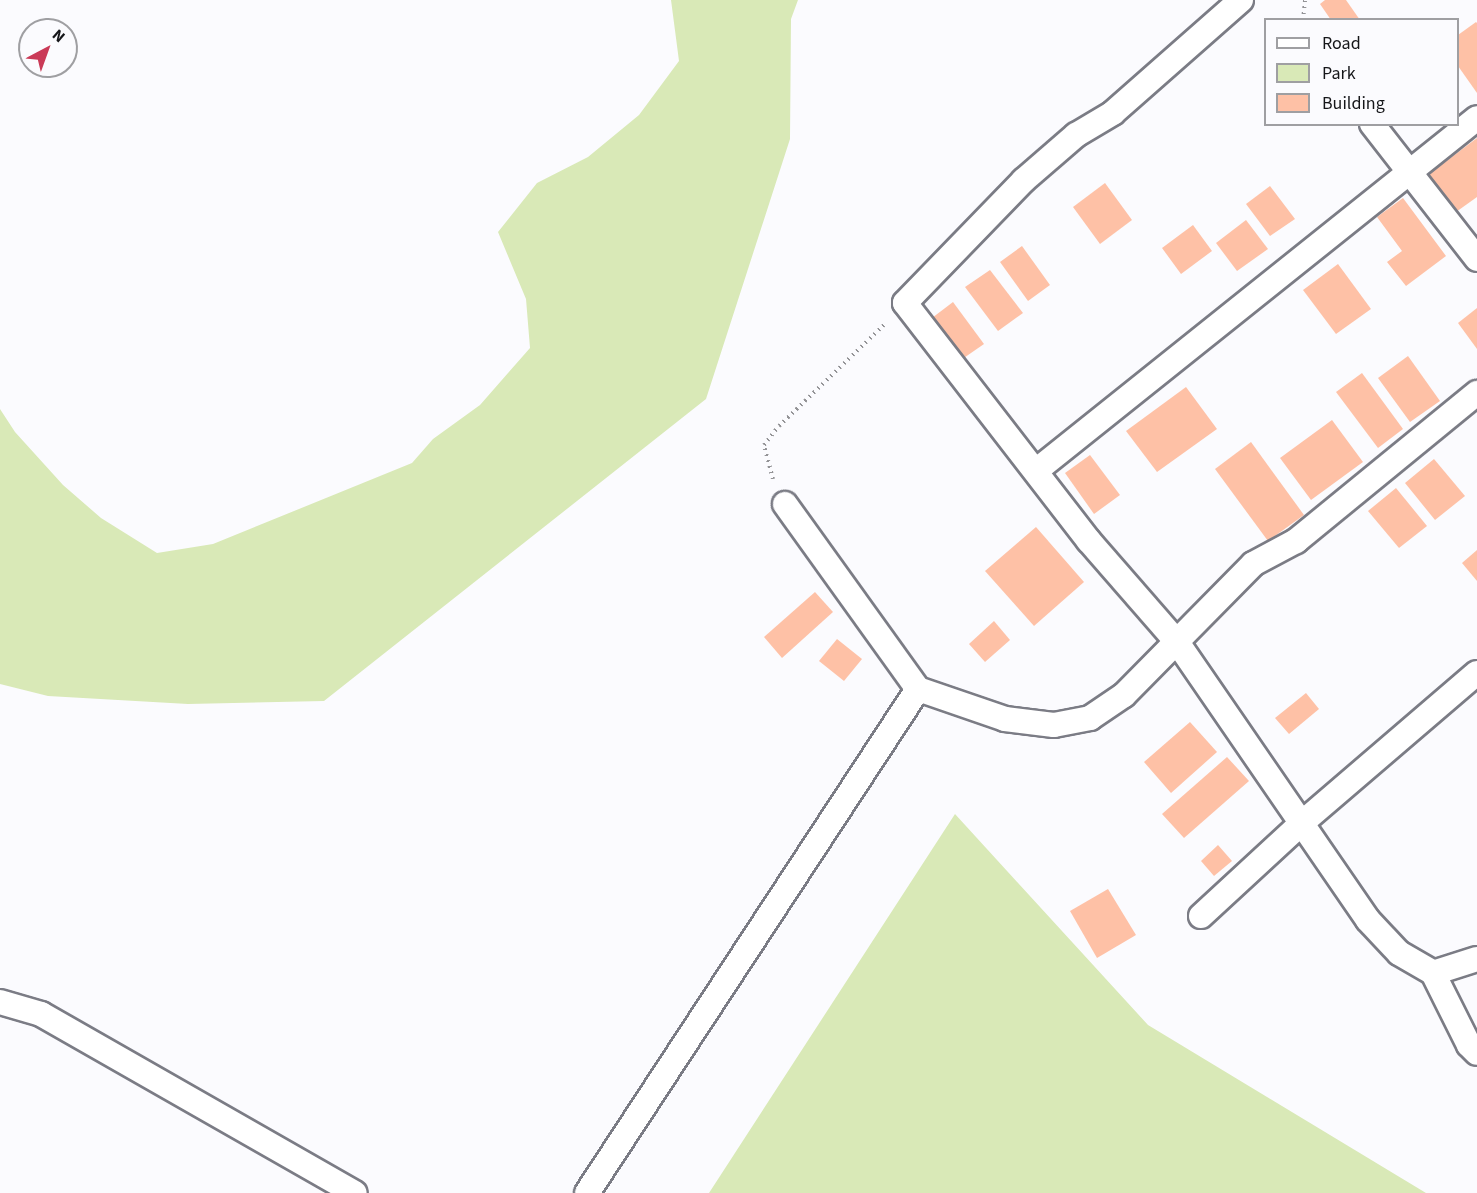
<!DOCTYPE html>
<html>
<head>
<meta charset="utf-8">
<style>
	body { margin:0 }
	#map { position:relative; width:1477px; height:1193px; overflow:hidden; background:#fbfbfe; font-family:"Source Sans 3",sans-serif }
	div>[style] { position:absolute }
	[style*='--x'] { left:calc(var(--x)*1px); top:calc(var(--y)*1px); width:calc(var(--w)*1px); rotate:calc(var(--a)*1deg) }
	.green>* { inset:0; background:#d9e9b7 }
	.building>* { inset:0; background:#fec1a6 }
	.path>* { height:4px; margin-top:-2px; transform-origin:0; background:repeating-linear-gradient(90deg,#939396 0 1.5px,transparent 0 6px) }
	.roads { filter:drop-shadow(2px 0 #7b7c85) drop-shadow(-2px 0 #7b7c85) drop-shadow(0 2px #7b7c85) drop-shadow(0 -2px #7b7c85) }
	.street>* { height:24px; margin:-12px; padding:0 12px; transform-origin:12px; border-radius:12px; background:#fff }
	span { translate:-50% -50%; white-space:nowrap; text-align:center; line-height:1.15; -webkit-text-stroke:4.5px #fbfbfe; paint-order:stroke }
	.legend { position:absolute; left:1264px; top:18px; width:195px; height:108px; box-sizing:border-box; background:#fbfbfe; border:2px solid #9f9fa2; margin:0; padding:8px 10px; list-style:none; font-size:18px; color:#151619 }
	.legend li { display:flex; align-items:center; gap:12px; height:30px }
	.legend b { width:30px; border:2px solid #9f9fa2 }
	.north { position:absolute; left:18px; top:18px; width:60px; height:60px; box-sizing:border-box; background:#fbfbfe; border:2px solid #9f9fa2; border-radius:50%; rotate:41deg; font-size:16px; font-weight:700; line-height:24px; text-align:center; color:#151619 }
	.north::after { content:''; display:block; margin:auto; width:21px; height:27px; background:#ca3a57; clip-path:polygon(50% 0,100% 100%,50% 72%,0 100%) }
</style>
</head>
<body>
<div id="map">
	<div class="green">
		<i style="clip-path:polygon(671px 0,798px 0,791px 19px,790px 139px,706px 399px,324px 701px,188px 704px,48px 696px,0 684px,0 409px,15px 432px,63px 485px,101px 518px,157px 553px,213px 544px,412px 463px,433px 439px,480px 405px,530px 348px,526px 299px,498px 232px,537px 183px,588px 157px,639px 115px,679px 61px)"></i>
		<i style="clip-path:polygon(955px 814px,1148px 1025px,1426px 1193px,709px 1193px)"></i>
	</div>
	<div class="building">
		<i style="clip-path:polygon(1325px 0,1346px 0,1360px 20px,1331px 20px,1320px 4px)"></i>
		<i style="clip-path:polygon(1476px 22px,1477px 23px,1477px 93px,1458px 66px,1458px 35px)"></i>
		<i style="clip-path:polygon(1477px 138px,1477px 197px,1456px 212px,1429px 174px)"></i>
		<i style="clip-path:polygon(1105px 183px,1132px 220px,1100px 244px,1073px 207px)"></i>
		<i style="clip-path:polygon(1270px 186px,1295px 219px,1270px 236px,1246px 204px)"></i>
		<i style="clip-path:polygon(1403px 198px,1446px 256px,1406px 286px,1387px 262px,1402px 251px,1377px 217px)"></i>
		<i style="clip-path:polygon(1246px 220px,1268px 249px,1237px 271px,1216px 243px)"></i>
		<i style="clip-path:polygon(1193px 225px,1212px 251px,1181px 274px,1162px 248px)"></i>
		<i style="clip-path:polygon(1022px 246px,1050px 285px,1028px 301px,1000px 262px)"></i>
		<i style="clip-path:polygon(1338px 264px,1371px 309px,1336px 334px,1303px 290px)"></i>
		<i style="clip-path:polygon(990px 270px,1023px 313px,998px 331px,965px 287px)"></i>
		<i style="clip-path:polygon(953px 302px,984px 344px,958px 362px,928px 321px)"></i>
		<i style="clip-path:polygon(1477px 308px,1477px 349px,1458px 323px)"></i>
		<i style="clip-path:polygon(1408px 356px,1440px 401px,1410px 422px,1378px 378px)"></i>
		<i style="clip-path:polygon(1362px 373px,1403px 429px,1378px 448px,1336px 392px)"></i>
		<i style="clip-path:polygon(1186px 387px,1217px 429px,1157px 472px,1126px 431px)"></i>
		<i style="clip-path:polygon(1332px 420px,1363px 462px,1311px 500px,1280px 458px)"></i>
		<i style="clip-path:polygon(1251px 442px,1304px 515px,1268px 541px,1215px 469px)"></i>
		<i style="clip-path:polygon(1090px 455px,1120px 495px,1094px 514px,1065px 473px)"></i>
		<i style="clip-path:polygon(1434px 459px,1465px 496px,1435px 520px,1405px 483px)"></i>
		<i style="clip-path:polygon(1396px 488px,1427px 526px,1399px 548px,1368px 511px)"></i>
		<i style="clip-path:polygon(1036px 527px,1084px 582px,1034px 626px,985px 571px)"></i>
		<i style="clip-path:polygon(1477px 550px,1477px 581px,1462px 563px)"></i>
		<i style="clip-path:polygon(815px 592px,833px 612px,782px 658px,764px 637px)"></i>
		<i style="clip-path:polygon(994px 621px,1010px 640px,985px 662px,969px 644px)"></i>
		<i style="clip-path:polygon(837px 639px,862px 659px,844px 681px,819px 661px)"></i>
		<i style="clip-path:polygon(1306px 693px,1319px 709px,1289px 734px,1275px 718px)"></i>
		<i style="clip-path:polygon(1190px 722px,1217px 752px,1171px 793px,1144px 762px)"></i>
		<i style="clip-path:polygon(1227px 757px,1249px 781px,1184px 838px,1162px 814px)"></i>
		<i style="clip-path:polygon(1218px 845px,1232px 861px,1214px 876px,1201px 861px)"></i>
		<i style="clip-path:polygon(1108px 889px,1136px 935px,1097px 958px,1070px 911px)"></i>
	</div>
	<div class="path">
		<i style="--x:1303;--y:20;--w:20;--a:-84"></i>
		<i style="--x:773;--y:479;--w:35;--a:-105"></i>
		<i style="--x:764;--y:445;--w:24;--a:-52"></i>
		<i style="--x:779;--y:426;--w:149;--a:-43.9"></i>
	</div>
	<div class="roads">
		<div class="street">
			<i style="--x:1241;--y:0;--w:171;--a:138.6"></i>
			<i style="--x:1113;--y:113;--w:43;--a:149.3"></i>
			<i style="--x:1076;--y:135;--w:69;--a:139.1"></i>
			<i style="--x:1024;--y:180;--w:171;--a:134.1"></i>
			<i style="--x:905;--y:303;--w:301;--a:52.3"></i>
			<i style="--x:1089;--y:541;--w:134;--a:48.9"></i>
			<i style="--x:1177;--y:642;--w:337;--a:55.5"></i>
			<i style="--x:1368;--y:920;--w:45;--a:46.8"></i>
			<i style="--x:1399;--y:953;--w:39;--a:30"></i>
			<i style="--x:1433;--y:973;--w:80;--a:63.4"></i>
			<i style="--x:1469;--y:1045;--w:11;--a:45"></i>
			<i style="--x:1372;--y:124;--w:171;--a:52.1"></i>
			<i style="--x:1037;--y:470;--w:563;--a:-38.66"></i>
			<i style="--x:785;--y:504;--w:228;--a:54.3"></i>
			<i style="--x:1201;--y:916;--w:139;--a:-42.7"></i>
			<i style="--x:1303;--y:822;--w:229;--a:-40.6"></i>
			<i style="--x:1433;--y:973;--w:46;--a:-17.7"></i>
			<i style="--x:0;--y:1002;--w:43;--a:16.3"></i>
			<i style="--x:41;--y:1014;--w:361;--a:29.7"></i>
			<i style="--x:587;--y:1193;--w:603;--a:-56.71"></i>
			<i style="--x:918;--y:689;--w:92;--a:19"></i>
			<i style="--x:1005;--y:719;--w:49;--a:7"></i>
			<i style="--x:1054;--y:725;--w:37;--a:-11"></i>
			<i style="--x:1090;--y:718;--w:41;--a:-34.1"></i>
			<i style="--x:1124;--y:695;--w:184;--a:-45.4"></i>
			<i style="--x:1253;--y:564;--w:49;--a:-28.1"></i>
			<i style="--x:1296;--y:541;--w:234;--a:-39.3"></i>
		</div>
	</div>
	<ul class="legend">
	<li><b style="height:8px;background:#fff"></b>Road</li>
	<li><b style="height:16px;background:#d9e9b7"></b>Park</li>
	<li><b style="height:16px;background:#fec1a6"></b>Building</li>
	</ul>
	<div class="north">N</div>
</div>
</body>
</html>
